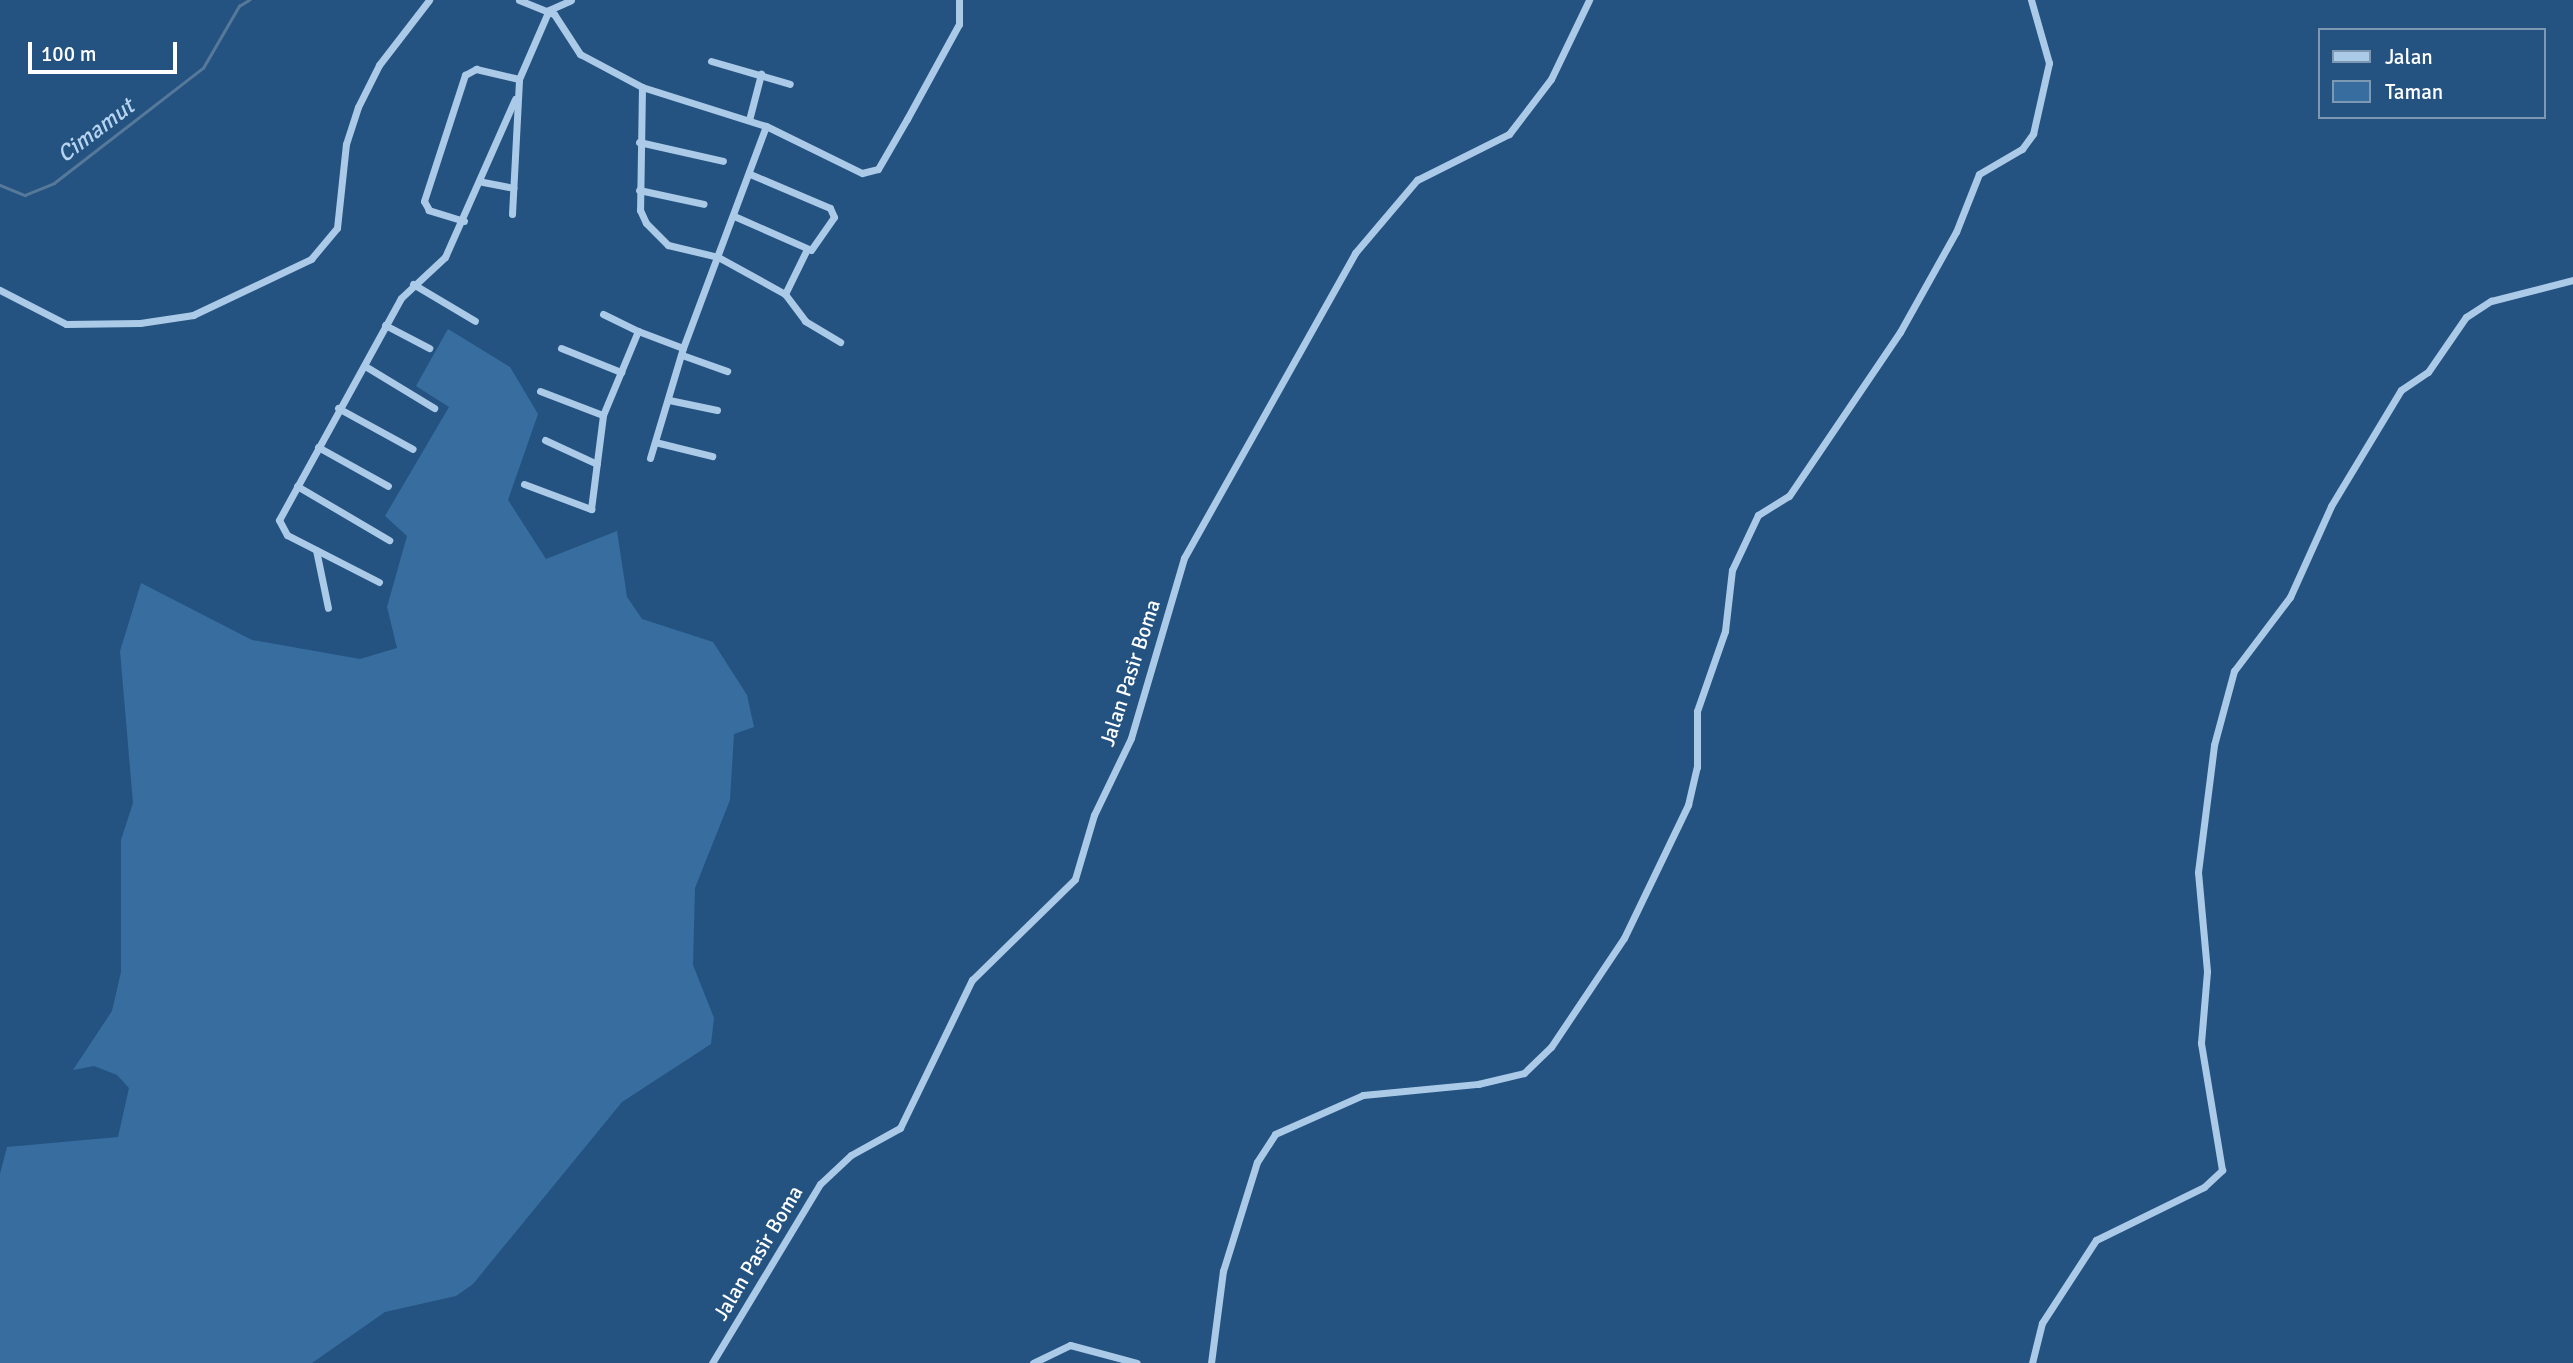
<!DOCTYPE html>
<html>
<head>
<meta charset="utf-8">
<style>
	body { margin:0 }
	#map { position:relative; width:2573px; height:1363px; overflow:hidden; background:#245381; font-family:Signika,sans-serif }
	div>[style] { position:absolute }
	[style*='--x'] { left:calc(var(--x)*1px); top:calc(var(--y)*1px); width:calc(var(--w)*1px); rotate:calc(var(--a)*1deg) }
	.green>* { inset:0; background:#386e9f }
	.stream>* { height:2.5px; margin:-1.25px; padding:0 1.25px; transform-origin:1.25px; border-radius:1.25px; background:#567899 }
	.street>* { height:7px; margin:-3.5px; padding:0 3.5px; transform-origin:3.5px; border-radius:3.5px; background:#abcae7 }
	span { translate:-50% -50%; white-space:nowrap; text-align:center; line-height:1.15; -webkit-text-stroke:6px #245381; paint-order:stroke }
	.street-label { font-size:21px; color:#fff }
	.water-label { font-size:23px; color:#b6d4ef; font-style:italic }
	.legend { position:absolute; left:2318px; top:28px; width:228px; height:91px; box-sizing:border-box; background:#245381; border:2px solid #7c98b3; margin:0; padding:9px 12px; list-style:none; font-size:21px; color:#fff }
	.legend li { display:flex; align-items:center; gap:14px; height:35px }
	.legend b { width:35px; border:2px solid #7c98b3 }
	.scale { position:absolute; left:28px; top:42px; width:149px; height:32px; box-sizing:border-box; border:4px solid #fff; border-top:0; padding-left:9px; font-size:21px; line-height:24px; white-space:nowrap; color:#fff; -webkit-text-stroke:5px #245381; paint-order:stroke }
</style>
</head>
<body>
<div id="map">
	<div class="green">
		<i style="clip-path:polygon(448px 329px,510px 367px,538px 414px,508px 500px,546px 559px,617px 531px,627px 597px,642px 619px,713px 642px,747px 695px,754px 727px,734px 734px,730px 800px,695px 888px,693px 965px,714px 1018px,711px 1044px,622px 1102px,473px 1284px,456px 1296px,385px 1312px,312px 1363px,0 1363px,0 1174px,7px 1147px,118px 1137px,129px 1088px,117px 1075px,94px 1066px,73px 1070px,112px 1011px,121px 972px,121px 840px,133px 803px,120px 651px,141px 583px,252px 640px,360px 659px,397px 648px,387px 607px,407px 536px,385px 516px,449px 407px,416px 386px)"></i>
	</div>
	<div class="stream">
		<i style="--x:0;--y:185;--w:27;--a:22"></i>
		<i style="--x:25;--y:195;--w:31;--a:-22"></i>
		<i style="--x:54;--y:183;--w:188;--a:-37.7"></i>
		<i style="--x:203;--y:68;--w:72;--a:-59.9"></i>
		<i style="--x:239;--y:6;--w:12;--a:-31"></i>
	</div>
	<div class="street">
		<i style="--x:519;--y:0;--w:38;--a:22"></i>
		<i style="--x:554;--y:14;--w:48;--a:57"></i>
		<i style="--x:580;--y:54;--w:70;--a:28"></i>
		<i style="--x:642;--y:87;--w:130;--a:17.5"></i>
		<i style="--x:766;--y:126;--w:107;--a:26.1"></i>
		<i style="--x:862;--y:173;--w:16;--a:-14"></i>
		<i style="--x:878;--y:169;--w:58;--a:-59.9"></i>
		<i style="--x:907;--y:119;--w:108;--a:-61.3"></i>
		<i style="--x:959;--y:24;--w:24;--a:-90"></i>
		<i style="--x:711;--y:61;--w:82;--a:16.2"></i>
		<i style="--x:642;--y:87;--w:123;--a:90.9"></i>
		<i style="--x:640;--y:210;--w:14;--a:65"></i>
		<i style="--x:646;--y:223;--w:31;--a:45"></i>
		<i style="--x:668;--y:245;--w:51;--a:13.5"></i>
		<i style="--x:718;--y:257;--w:77;--a:28.9"></i>
		<i style="--x:785;--y:294;--w:34;--a:53"></i>
		<i style="--x:805;--y:321;--w:41;--a:31"></i>
		<i style="--x:749;--y:120;--w:48;--a:-75.4"></i>
		<i style="--x:639;--y:142;--w:86;--a:12.7"></i>
		<i style="--x:483;--y:182;--w:31;--a:11"></i>
		<i style="--x:639;--y:190;--w:66;--a:12.2"></i>
		<i style="--x:512;--y:214;--w:135;--a:-87"></i>
		<i style="--x:519;--y:79;--w:75;--a:-66.5"></i>
		<i style="--x:549;--y:10;--w:24;--a:-24"></i>
		<i style="--x:734;--y:216;--w:84;--a:23.8"></i>
		<i style="--x:811;--y:250;--w:40;--a:-55.1"></i>
		<i style="--x:834;--y:217;--w:10;--a:-114"></i>
		<i style="--x:830;--y:208;--w:87;--a:-157"></i>
		<i style="--x:464;--y:221;--w:37;--a:-163"></i>
		<i style="--x:429;--y:210;--w:10;--a:-119"></i>
		<i style="--x:424;--y:201;--w:133;--a:-72"></i>
		<i style="--x:465;--y:75;--w:13;--a:-29"></i>
		<i style="--x:476;--y:69;--w:44;--a:13.1"></i>
		<i style="--x:413;--y:284;--w:72;--a:30.8"></i>
		<i style="--x:0;--y:290;--w:74;--a:27.3"></i>
		<i style="--x:66;--y:324;--w:74;--a:-0.8"></i>
		<i style="--x:140;--y:323;--w:54;--a:-8.6"></i>
		<i style="--x:193;--y:315;--w:131;--a:-25.4"></i>
		<i style="--x:311;--y:259;--w:40;--a:-50"></i>
		<i style="--x:337;--y:228;--w:84;--a:-83.9"></i>
		<i style="--x:346;--y:144;--w:39;--a:-72"></i>
		<i style="--x:358;--y:107;--w:47;--a:-63.4"></i>
		<i style="--x:379;--y:65;--w:82;--a:-52.4"></i>
		<i style="--x:785;--y:294;--w:50;--a:-63.9"></i>
		<i style="--x:603;--y:314;--w:39;--a:26"></i>
		<i style="--x:385;--y:325;--w:50;--a:27.6"></i>
		<i style="--x:561;--y:348;--w:65;--a:21.8"></i>
		<i style="--x:682;--y:355;--w:48;--a:19.6"></i>
		<i style="--x:365;--y:366;--w:81;--a:31.3"></i>
		<i style="--x:540;--y:391;--w:67;--a:20.9"></i>
		<i style="--x:669;--y:400;--w:49;--a:11.8"></i>
		<i style="--x:338;--y:408;--w:85;--a:28.7"></i>
		<i style="--x:545;--y:440;--w:57;--a:24.8"></i>
		<i style="--x:655;--y:442;--w:59;--a:13.8"></i>
		<i style="--x:318;--y:447;--w:80;--a:29.1"></i>
		<i style="--x:650;--y:458;--w:115;--a:-73.3"></i>
		<i style="--x:683;--y:348;--w:237;--a:-69.5"></i>
		<i style="--x:524;--y:484;--w:72;--a:20.5"></i>
		<i style="--x:591;--y:509;--w:95;--a:-82.7"></i>
		<i style="--x:603;--y:415;--w:91;--a:-67.4"></i>
		<i style="--x:638;--y:331;--w:48;--a:20.7"></i>
		<i style="--x:297;--y:486;--w:107;--a:30.4"></i>
		<i style="--x:316;--y:550;--w:59;--a:78.3"></i>
		<i style="--x:379;--y:582;--w:103;--a:-152.9"></i>
		<i style="--x:287;--y:535;--w:17;--a:-118"></i>
		<i style="--x:279;--y:520;--w:253;--a:-61.2"></i>
		<i style="--x:401;--y:298;--w:60;--a:-43"></i>
		<i style="--x:445;--y:257;--w:173;--a:-66.1"></i>
		<i style="--x:712;--y:1363;--w:209;--a:-58.9"></i>
		<i style="--x:820;--y:1184;--w:42;--a:-43.1"></i>
		<i style="--x:851;--y:1155;--w:56;--a:-28.9"></i>
		<i style="--x:900;--y:1128;--w:165;--a:-64.1"></i>
		<i style="--x:972;--y:980;--w:144;--a:-44.4"></i>
		<i style="--x:1075;--y:879;--w:67;--a:-73.5"></i>
		<i style="--x:1094;--y:815;--w:85;--a:-64.3"></i>
		<i style="--x:1131;--y:738;--w:188;--a:-73.6"></i>
		<i style="--x:1184;--y:558;--w:350;--a:-60.7"></i>
		<i style="--x:1355;--y:253;--w:96;--a:-49.7"></i>
		<i style="--x:1417;--y:180;--w:103;--a:-26.6"></i>
		<i style="--x:1509;--y:134;--w:69;--a:-52.6"></i>
		<i style="--x:1551;--y:79;--w:88;--a:-64.3"></i>
		<i style="--x:1033;--y:1363;--w:41;--a:-25.9"></i>
		<i style="--x:1070;--y:1345;--w:69;--a:15"></i>
		<i style="--x:1211;--y:1363;--w:93;--a:-82.6"></i>
		<i style="--x:1223;--y:1271;--w:114;--a:-72.7"></i>
		<i style="--x:1257;--y:1162;--w:33;--a:-57"></i>
		<i style="--x:1275;--y:1134;--w:96;--a:-23.9"></i>
		<i style="--x:1363;--y:1095;--w:116;--a:-5.5"></i>
		<i style="--x:1478;--y:1084;--w:47;--a:-13.4"></i>
		<i style="--x:1524;--y:1073;--w:37;--a:-44"></i>
		<i style="--x:1551;--y:1047;--w:131;--a:-56.2"></i>
		<i style="--x:1624;--y:938;--w:148;--a:-64.3"></i>
		<i style="--x:1688;--y:805;--w:39;--a:-77"></i>
		<i style="--x:1697;--y:767;--w:56;--a:-90"></i>
		<i style="--x:1697;--y:711;--w:85;--a:-70.7"></i>
		<i style="--x:1725;--y:631;--w:61;--a:-83.5"></i>
		<i style="--x:1732;--y:570;--w:61;--a:-64.7"></i>
		<i style="--x:1758;--y:515;--w:36;--a:-32"></i>
		<i style="--x:1789;--y:496;--w:198;--a:-55.9"></i>
		<i style="--x:1900;--y:332;--w:115;--a:-60.8"></i>
		<i style="--x:1956;--y:232;--w:62;--a:-68.4"></i>
		<i style="--x:1979;--y:174;--w:50;--a:-30.2"></i>
		<i style="--x:2022;--y:149;--w:19;--a:-54"></i>
		<i style="--x:2033;--y:134;--w:73;--a:-77.3"></i>
		<i style="--x:2049;--y:63;--w:66;--a:-105.9"></i>
		<i style="--x:2032;--y:1363;--w:41;--a:-76"></i>
		<i style="--x:2042;--y:1323;--w:99;--a:-57"></i>
		<i style="--x:2096;--y:1240;--w:120;--a:-26.1"></i>
		<i style="--x:2204;--y:1187;--w:25;--a:-43"></i>
		<i style="--x:2222;--y:1170;--w:129;--a:-99.4"></i>
		<i style="--x:2201;--y:1043;--w:72;--a:-85.2"></i>
		<i style="--x:2207;--y:971;--w:99;--a:-95.2"></i>
		<i style="--x:2198;--y:872;--w:128;--a:-82.8"></i>
		<i style="--x:2214;--y:745;--w:77;--a:-74.9"></i>
		<i style="--x:2234;--y:671;--w:93;--a:-52.9"></i>
		<i style="--x:2290;--y:597;--w:100;--a:-65.7"></i>
		<i style="--x:2331;--y:506;--w:135;--a:-58.9"></i>
		<i style="--x:2401;--y:390;--w:32;--a:-34"></i>
		<i style="--x:2428;--y:372;--w:67;--a:-55.4"></i>
		<i style="--x:2466;--y:317;--w:30;--a:-33"></i>
		<i style="--x:2491;--y:301;--w:85;--a:-14.4"></i>
	</div>
	<div class="street-label">
		<span style="left:1130px;top:673px;rotate:-72deg">Jalan Pasir Boma</span>
		<span style="left:758px;top:1253px;rotate:-59deg">Jalan Pasir Boma</span>
	</div>
	<div class="water-label">
		<span style="left:96px;top:131px;rotate:-37deg">Cimamut</span>
	</div>
	<ul class="legend">
	<li><b style="height:9px;background:#abcae7"></b>Jalan</li>
	<li><b style="height:19px;background:#386e9f"></b>Taman</li>
	</ul>
	<div class="scale">100 m</div>
</div>
</body>
</html>
